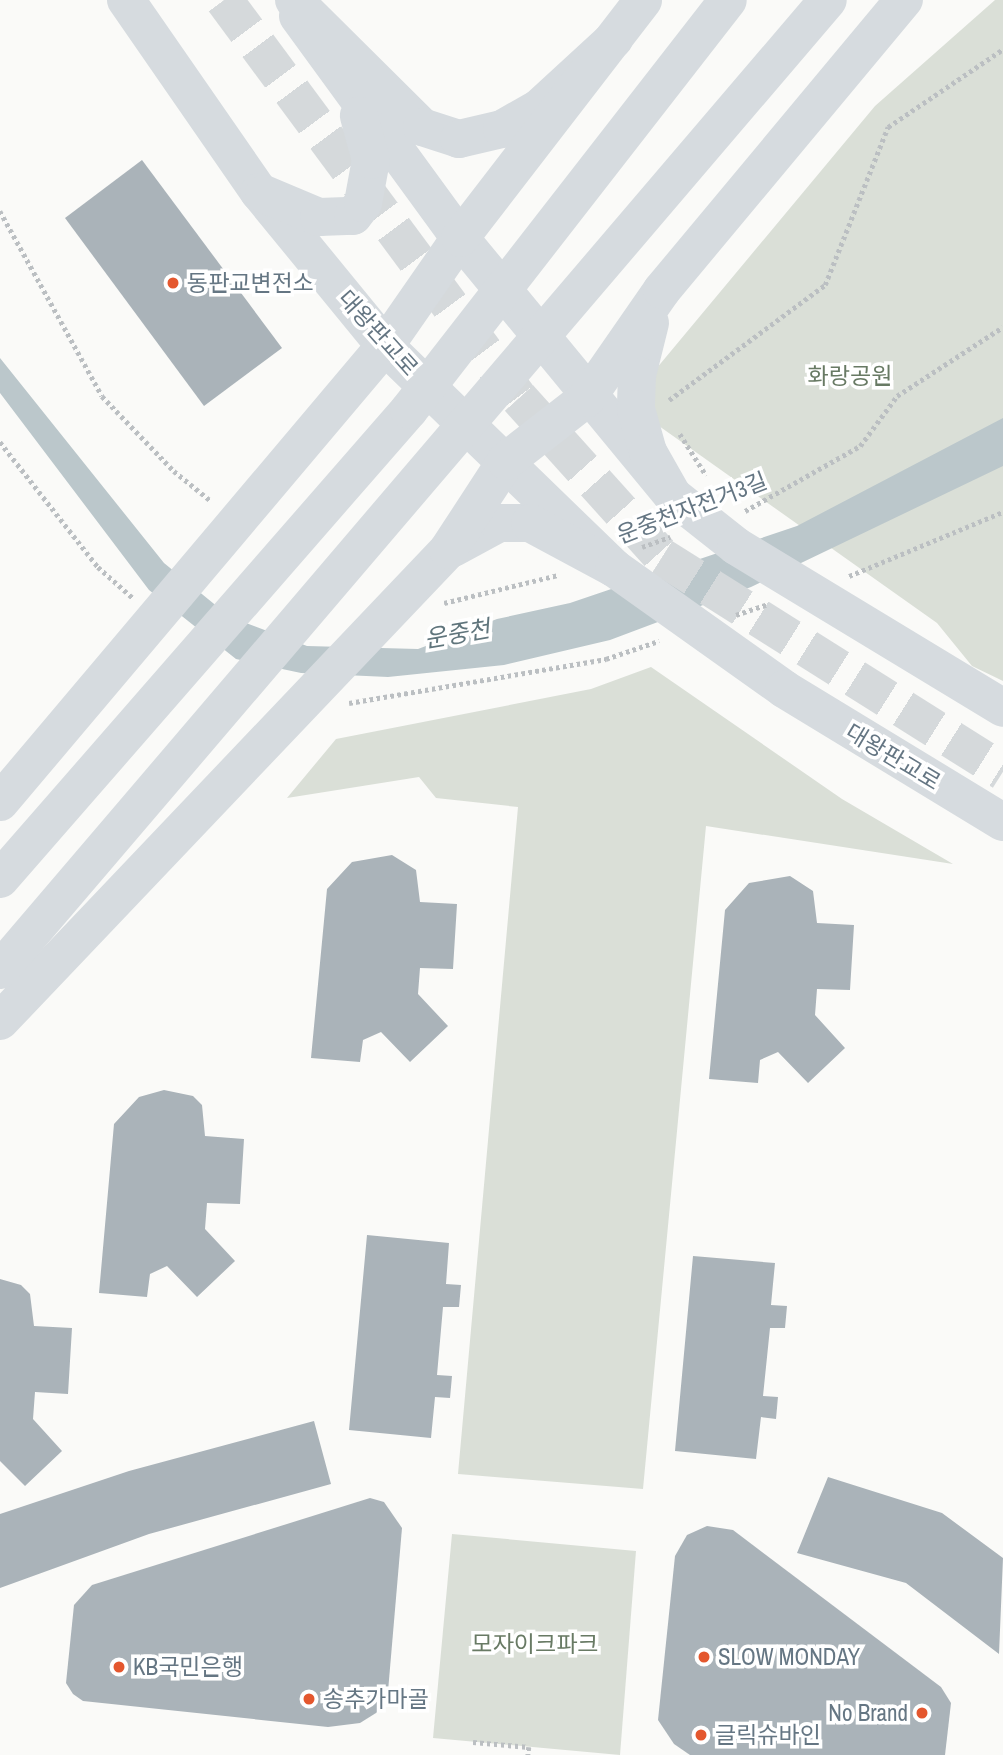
<!DOCTYPE html>
<html>
<head>
<meta charset="utf-8">
<style>
	body { margin:0 }
	#map { position:relative; width:1003px; height:1755px; overflow:hidden; background:#fafaf8; font-family:"Archivo Narrow","Noto Sans KR",sans-serif }
	div>[style] { position:absolute }
	[style*='--x'] { left:calc(var(--x)*1px); top:calc(var(--y)*1px); width:calc(var(--w)*1px); rotate:calc(var(--a)*1deg) }
	.green>* { inset:0; background:#dadfd7 }
	.water>* { inset:0; background:#bbc7cb }
	.building>* { inset:0; background:#aab3b9 }
	.primary-tunnel>* { height:38px; margin-top:-19px; transform-origin:0; background:repeating-linear-gradient(90deg,#d5d9db 0 38px,transparent 0 57px) }
	.path>* { height:4.5px; margin-top:-2.25px; transform-origin:0; background:repeating-linear-gradient(90deg,#bbbfc2 0 3.5px,transparent 0 7px) }
	.primary>* { height:38px; margin:-19px; padding:0 19px; transform-origin:19px; border-radius:19px; background:#d6dbdf }
	.motorway>* { height:38px; margin:-19px; padding:0 19px; transform-origin:19px; border-radius:19px; background:#d6dbdf }
	.dots>* { width:19px; height:19px; translate:-50% -50%; box-sizing:border-box; border:4px solid #fff; border-radius:50% }
	span { translate:-50% -50%; white-space:nowrap; text-align:center; line-height:1.15; -webkit-text-stroke:7px #fff; paint-order:stroke }
	.poi-label { font-size:23px; color:#657683 }
	.left { translate:0 -50%; text-align:left }
	.right { translate:-100% -50%; text-align:right }
	.street-label { font-size:23px; color:#657683 }
	.park-label { font-size:23px; color:#687a64 }
	.water-label { font-size:24px; color:#60757c; font-style:italic }
</style>
</head>
<body>
<div id="map">
	<div class="green">
		<i style="clip-path:polygon(995px 0,1003px 0,1003px 681px,972px 666px,937px 623px,659px 426px,648px 396px,651px 375px,875px 106px)"></i>
		<i style="clip-path:polygon(651px 667px,842px 799px,953px 864px,706px 826px,643px 1489px,458px 1474px,518px 807px,436px 798px,419px 777px,287px 798px,336px 739px,591px 689px)"></i>
		<i style="clip-path:polygon(452px 1534px,636px 1551px,620px 1755px,433px 1738px)"></i>
	</div>
	<div class="water">
		<i style="clip-path:polygon(0 358px,164px 563px,230px 617px,307px 646px,418px 649px,497px 619px,570px 603px,797px 526px,1003px 418px,1003px 466px,751px 587px,610px 640px,504px 665px,388px 677px,301px 673px,236px 659px,149px 590px,0 393px)"></i>
	</div>
	<div class="building">
		<i style="clip-path:polygon(142px 160px,282px 348px,204px 406px,65px 218px)"></i>
		<i style="clip-path:polygon(392px 855px,416px 870px,420px 902px,457px 904px,453px 969px,420px 968px,418px 994px,448px 1026px,410px 1062px,381px 1032px,363px 1040px,360px 1062px,311px 1058px,327px 889px,352px 862px)"></i>
		<i style="clip-path:polygon(790px 876px,813px 891px,817px 923px,854px 925px,850px 990px,817px 989px,815px 1015px,845px 1048px,808px 1083px,778px 1052px,760px 1060px,758px 1083px,709px 1079px,725px 910px,749px 883px)"></i>
		<i style="clip-path:polygon(164px 1090px,193px 1096px,202px 1105px,205px 1136px,244px 1139px,240px 1204px,207px 1203px,205px 1229px,235px 1261px,197px 1297px,167px 1266px,150px 1274px,147px 1297px,99px 1293px,114px 1124px,139px 1097px)"></i>
		<i style="clip-path:polygon(367px 1235px,449px 1243px,446px 1284px,461px 1285px,459px 1307px,443px 1307px,437px 1375px,452px 1376px,450px 1398px,435px 1397px,431px 1438px,349px 1430px)"></i>
		<i style="clip-path:polygon(693px 1256px,775px 1263px,771px 1305px,787px 1306px,785px 1328px,770px 1328px,763px 1396px,778px 1397px,776px 1419px,761px 1417px,756px 1459px,675px 1451px)"></i>
		<i style="clip-path:polygon(0 1279px,21px 1285px,30px 1294px,34px 1326px,72px 1328px,68px 1394px,35px 1392px,33px 1419px,62px 1451px,25px 1486px,0 1461px)"></i>
		<i style="clip-path:polygon(314px 1421px,331px 1484px,149px 1534px,0 1588px,0 1514px,129px 1471px)"></i>
		<i style="clip-path:polygon(828px 1477px,942px 1513px,1003px 1558px,999px 1654px,906px 1583px,797px 1553px)"></i>
		<i style="clip-path:polygon(370px 1498px,384px 1502px,402px 1528px,387px 1703px,376px 1713px,360px 1723px,328px 1727px,83px 1701px,73px 1694px,66px 1683px,74px 1605px,92px 1585px)"></i>
		<i style="clip-path:polygon(707px 1526px,733px 1530px,941px 1687px,951px 1703px,945px 1755px,690px 1755px,674px 1744px,658px 1720px,675px 1556px,687px 1535px)"></i>
	</div>
	<div class="primary-tunnel">
		<i style="--x:224;--y:0;--w:495;--a:53.5"></i>
		<i style="--x:519;--y:398;--w:214;--a:48"></i>
		<i style="--x:662;--y:557;--w:403;--a:32.2"></i>
	</div>
	<div class="path">
		<i style="--x:0;--y:211;--w:211;--a:61.1"></i>
		<i style="--x:102;--y:396;--w:104;--a:46.2"></i>
		<i style="--x:174;--y:471;--w:48;--a:39"></i>
		<i style="--x:669;--y:400;--w:194;--a:-36.4"></i>
		<i style="--x:825;--y:285;--w:170;--a:-68.3"></i>
		<i style="--x:888;--y:127;--w:139;--a:-34.1"></i>
		<i style="--x:680;--y:434;--w:49;--a:57.6"></i>
		<i style="--x:0;--y:442;--w:159;--a:51.9"></i>
		<i style="--x:98;--y:567;--w:47;--a:41.5"></i>
		<i style="--x:745;--y:511;--w:132;--a:-29.5"></i>
		<i style="--x:860;--y:446;--w:62;--a:-53.5"></i>
		<i style="--x:897;--y:396;--w:126;--a:-33.1"></i>
		<i style="--x:642;--y:547;--w:30;--a:-20"></i>
		<i style="--x:849;--y:576;--w:167;--a:-22.6"></i>
		<i style="--x:444;--y:603;--w:117;--a:-13.8"></i>
		<i style="--x:736;--y:615;--w:34;--a:-19"></i>
		<i style="--x:349;--y:703;--w:261;--a:-9.7"></i>
		<i style="--x:606;--y:659;--w:56;--a:-18.8"></i>
		<i style="--x:473;--y:1742;--w:56;--a:5.1"></i>
		<i style="--x:529;--y:1747;--w:8;--a:97"></i>
	</div>
	<div class="primary">
		<i style="--x:126;--y:0;--w:234;--a:55.3"></i>
		<i style="--x:259;--y:192;--w:199;--a:50.7"></i>
		<i style="--x:385;--y:346;--w:319;--a:44.1"></i>
		<i style="--x:298;--y:16;--w:275;--a:53.9"></i>
		<i style="--x:460;--y:238;--w:335;--a:50.5"></i>
		<i style="--x:673;--y:496;--w:80;--a:38.4"></i>
		<i style="--x:736;--y:546;--w:312;--a:31.2"></i>
		<i style="--x:264;--y:194;--w:60;--a:22.7"></i>
		<i style="--x:319;--y:217;--w:34;--a:-2"></i>
		<i style="--x:353;--y:216;--w:16;--a:-52"></i>
		<i style="--x:363;--y:203;--w:44;--a:-79.5"></i>
		<i style="--x:371;--y:160;--w:46;--a:-105.3"></i>
		<i style="--x:453;--y:548;--w:52;--a:-28.5"></i>
		<i style="--x:499;--y:523;--w:31;--a:0"></i>
		<i style="--x:530;--y:523;--w:95;--a:28.2"></i>
		<i style="--x:614;--y:568;--w:209;--a:35.4"></i>
		<i style="--x:784;--y:689;--w:256;--a:31.3"></i>
		<i style="--x:0;--y:802;--w:597;--a:-49.83"></i>
		<i style="--x:385;--y:346;--w:131;--a:-55.2"></i>
		<i style="--x:0;--y:1021;--w:650;--a:-46.43"></i>
		<i style="--x:448;--y:550;--w:106;--a:-56.9"></i>
		<i style="--x:506;--y:461;--w:103;--a:-37.9"></i>
	</div>
	<div class="motorway">
		<i style="--x:294;--y:0;--w:180;--a:44.8"></i>
		<i style="--x:422;--y:127;--w:39;--a:18"></i>
		<i style="--x:459;--y:139;--w:44;--a:-13.1"></i>
		<i style="--x:502;--y:129;--w:43;--a:-29.6"></i>
		<i style="--x:539;--y:108;--w:102;--a:-42.6"></i>
		<i style="--x:460;--y:238;--w:300;--a:-52.4"></i>
		<i style="--x:650;--y:323;--w:54;--a:104"></i>
		<i style="--x:637;--y:375;--w:34;--a:92"></i>
		<i style="--x:636;--y:409;--w:45;--a:74.4"></i>
		<i style="--x:648;--y:452;--w:51;--a:60.4"></i>
		<i style="--x:587;--y:398;--w:131;--a:-55.2"></i>
		<i style="--x:662;--y:290;--w:378;--a:-50.2"></i>
		<i style="--x:0;--y:879;--w:622;--a:-48.91"></i>
		<i style="--x:409;--y:410;--w:519;--a:-52.12"></i>
		<i style="--x:0;--y:970;--w:1275;--a:-49.52"></i>
	</div>
	<div class="dots">
		<i style="left:173px;top:283px;background:#e4572e"></i>
		<i style="left:704px;top:1657px;background:#e4572e"></i>
		<i style="left:119px;top:1667px;background:#e4572e"></i>
		<i style="left:309px;top:1699px;background:#e4572e"></i>
		<i style="left:922px;top:1713px;background:#e4572e"></i>
		<i style="left:701px;top:1735px;background:#e4572e"></i>
	</div>
	<div class="poi-label">
		<span class="left" style="left:187px;top:283px">동판교변전소</span>
		<span class="left" style="left:718px;top:1657px">SLOW MONDAY</span>
		<span class="left" style="left:133px;top:1667px">KB국민은행</span>
		<span class="left" style="left:323px;top:1699px">송추가마골</span>
		<span class="right" style="left:908px;top:1713px">No Brand</span>
		<span class="left" style="left:715px;top:1735px">글릭슈바인</span>
	</div>
	<div class="street-label">
		<span style="left:378px;top:333px;rotate:48deg">대왕판교로</span>
		<span style="left:692px;top:508px;rotate:-21deg">운중천자전거3길</span>
		<span style="left:893px;top:757px;rotate:31deg">대왕판교로</span>
	</div>
	<div class="park-label">
		<span style="left:850px;top:376px">화랑공원</span>
		<span style="left:535px;top:1644px">모자이크파크</span>
	</div>
	<div class="water-label">
		<span style="left:457px;top:634px;rotate:-10deg">운중천</span>
	</div>
</div>
</body>
</html>
